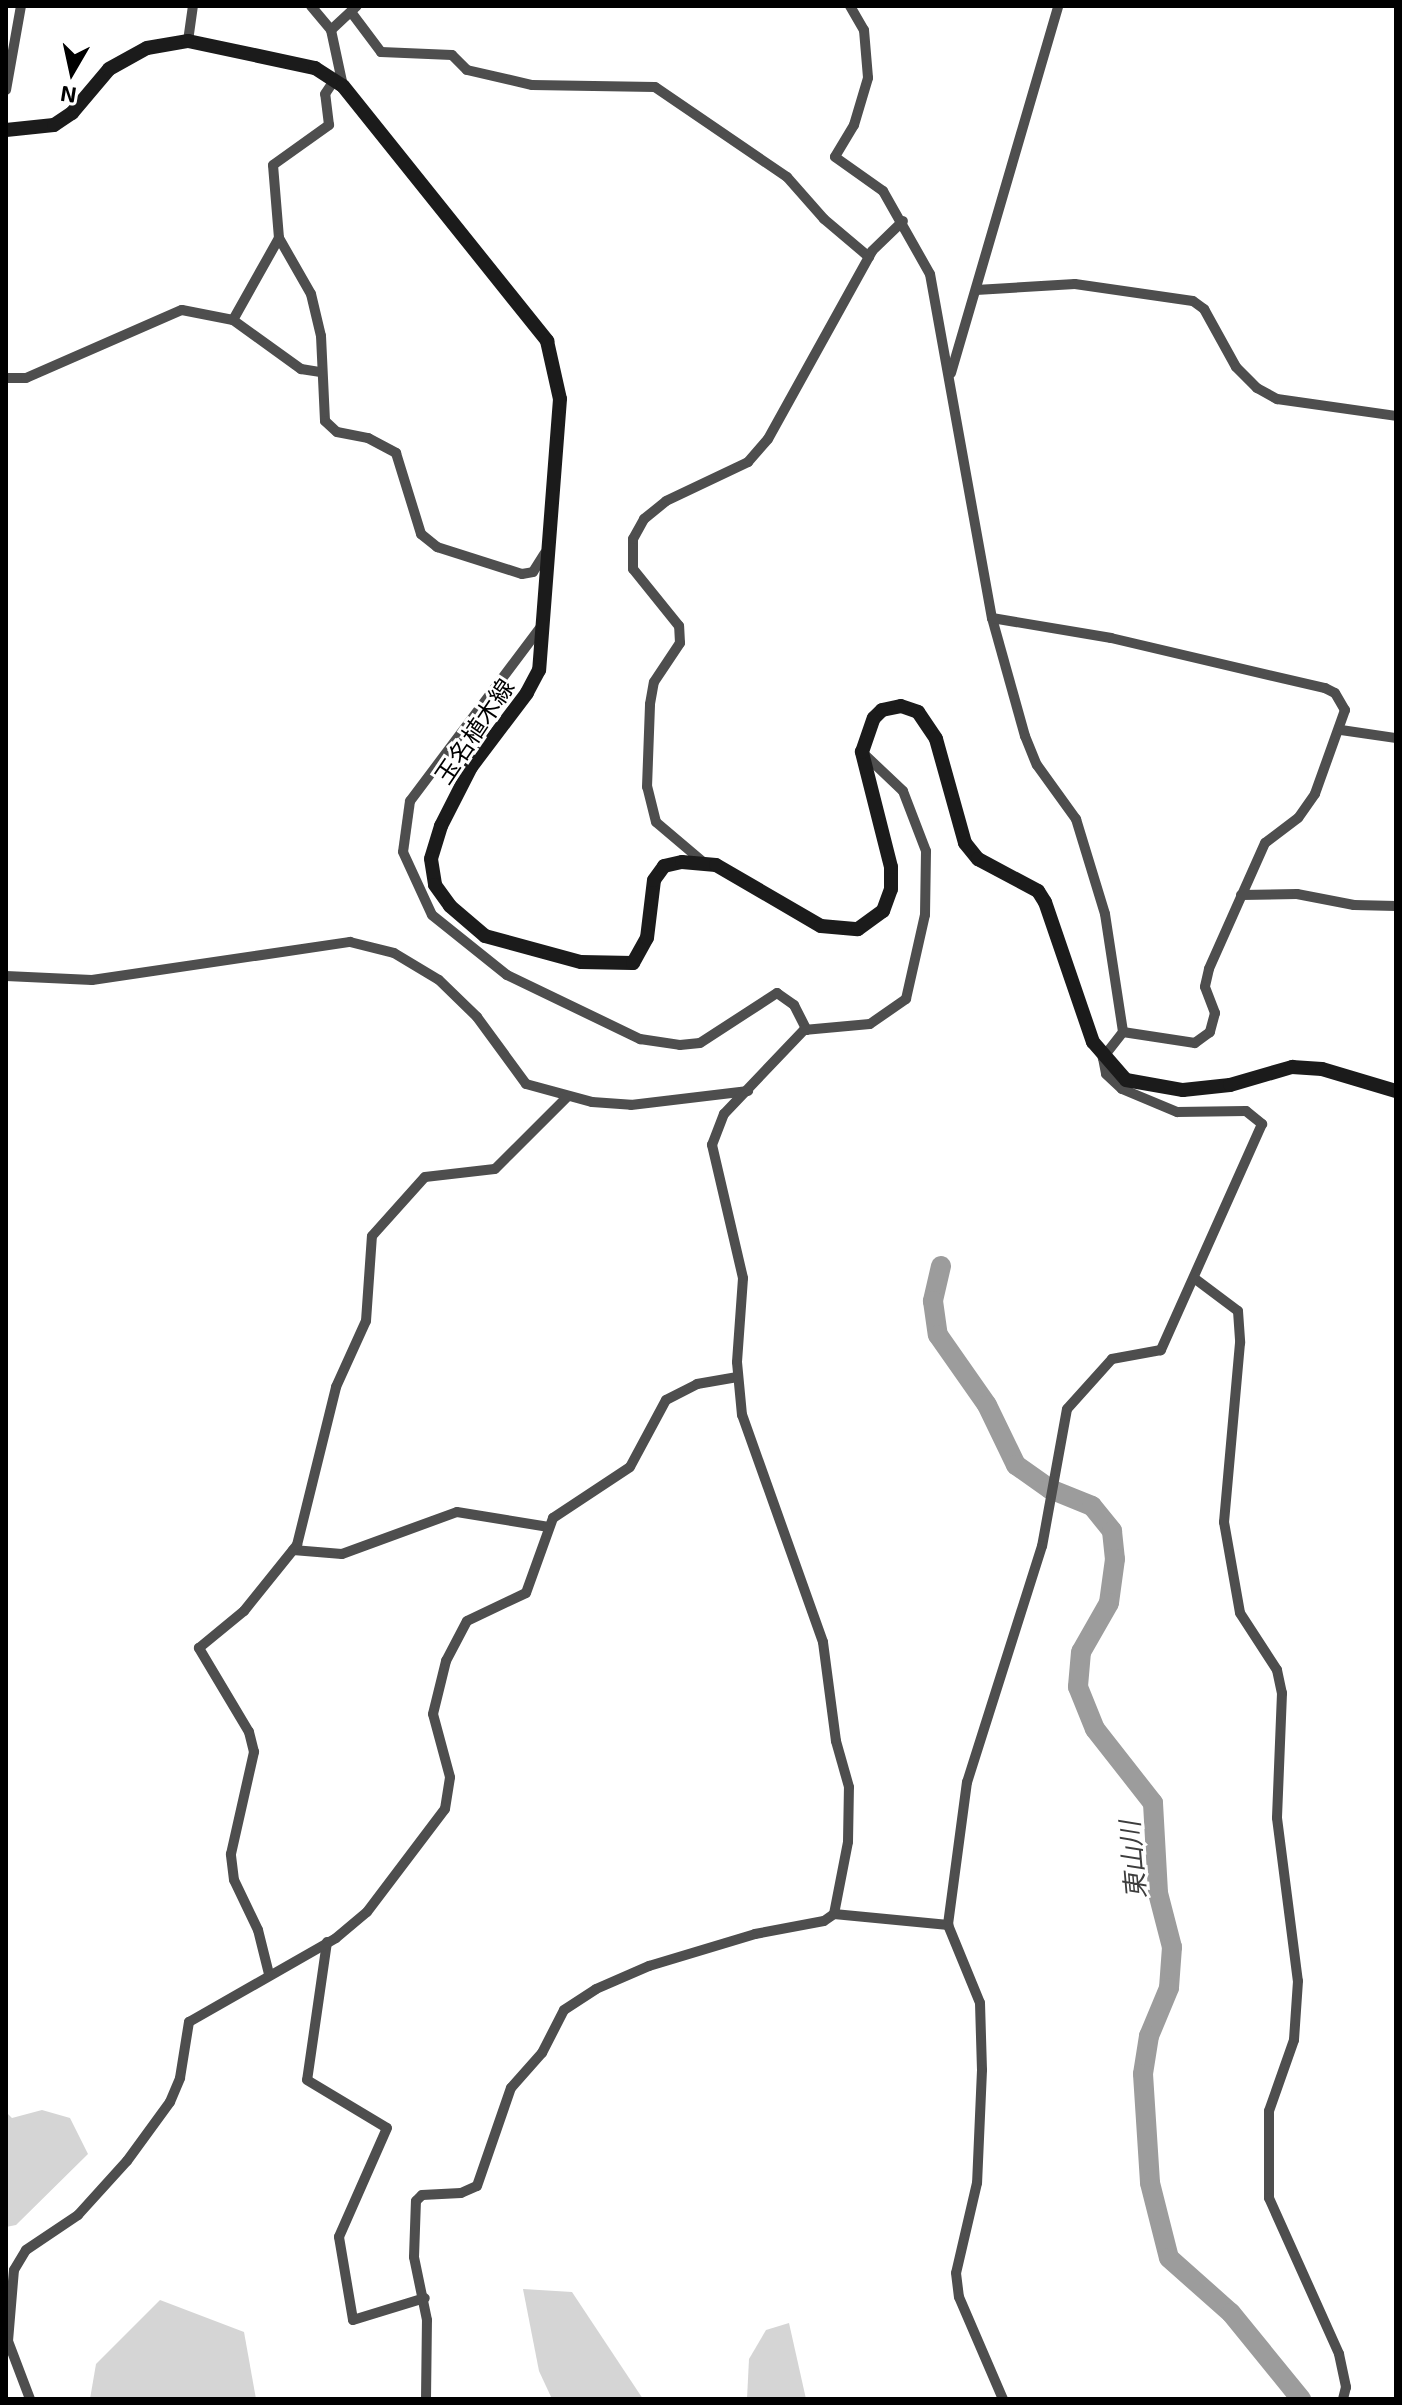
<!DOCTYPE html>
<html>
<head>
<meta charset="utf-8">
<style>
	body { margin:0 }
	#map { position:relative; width:1402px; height:2405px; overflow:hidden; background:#fff; font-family:"Exo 2","Noto Sans JP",sans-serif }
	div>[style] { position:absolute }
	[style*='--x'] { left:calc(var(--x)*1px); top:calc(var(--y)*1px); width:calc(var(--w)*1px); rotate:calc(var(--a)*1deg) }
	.green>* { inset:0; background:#d5d5d5 }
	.river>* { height:20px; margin:-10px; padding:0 10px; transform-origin:10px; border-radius:10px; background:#9c9c9c }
	.minor>* { height:10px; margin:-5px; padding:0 5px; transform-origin:5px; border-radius:5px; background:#4e4e4e }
	.secondary>* { height:14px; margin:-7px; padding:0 7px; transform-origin:7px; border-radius:7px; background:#1b1b1b }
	span { translate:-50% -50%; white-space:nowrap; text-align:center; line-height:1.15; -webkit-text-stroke:6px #fff; paint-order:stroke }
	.street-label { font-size:24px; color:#000 }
	.water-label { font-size:26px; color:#3d3d3d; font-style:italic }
	.frame { position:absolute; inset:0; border:8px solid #000; pointer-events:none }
	.north { position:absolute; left:32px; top:32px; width:80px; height:80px; -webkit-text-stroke:6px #fff; paint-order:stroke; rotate:189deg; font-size:22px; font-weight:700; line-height:32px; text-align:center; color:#000 }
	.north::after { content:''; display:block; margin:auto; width:28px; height:36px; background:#000; clip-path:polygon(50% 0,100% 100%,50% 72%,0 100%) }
</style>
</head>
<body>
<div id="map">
	<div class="green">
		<i style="clip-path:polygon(42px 2110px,70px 2118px,88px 2154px,16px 2225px,6px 2227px,6px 2112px,12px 2118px)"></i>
		<i style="clip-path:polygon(523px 2289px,572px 2292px,643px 2399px,552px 2399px,539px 2371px)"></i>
		<i style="clip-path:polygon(160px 2300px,244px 2332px,256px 2399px,90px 2399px,96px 2364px)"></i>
		<i style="clip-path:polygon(789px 2323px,806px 2399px,747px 2399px,749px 2359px,766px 2330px)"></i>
	</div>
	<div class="river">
		<i style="--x:941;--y:1266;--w:36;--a:103"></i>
		<i style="--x:933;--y:1301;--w:34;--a:82"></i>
		<i style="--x:938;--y:1335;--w:85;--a:55"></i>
		<i style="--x:987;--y:1405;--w:67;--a:64.2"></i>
		<i style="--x:1016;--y:1465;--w:42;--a:35.2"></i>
		<i style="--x:1050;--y:1489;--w:45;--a:22"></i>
		<i style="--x:1092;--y:1506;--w:32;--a:51"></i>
		<i style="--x:1112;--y:1531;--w:28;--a:84"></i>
		<i style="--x:1115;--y:1559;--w:44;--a:97.8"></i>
		<i style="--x:1109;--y:1603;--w:56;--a:119.7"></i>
		<i style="--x:1081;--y:1652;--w:35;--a:95"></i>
		<i style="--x:1078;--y:1687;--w:45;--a:68"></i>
		<i style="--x:1095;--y:1729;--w:94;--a:51.9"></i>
		<i style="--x:1153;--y:1803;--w:90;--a:86.8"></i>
		<i style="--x:1158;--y:1893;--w:56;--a:75.5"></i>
		<i style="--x:1172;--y:1947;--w:41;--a:94.2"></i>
		<i style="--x:1169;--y:1988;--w:52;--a:112.6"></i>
		<i style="--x:1149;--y:2036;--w:38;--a:99"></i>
		<i style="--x:1143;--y:2074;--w:109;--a:86.3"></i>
		<i style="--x:1150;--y:2183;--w:77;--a:75.8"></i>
		<i style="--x:1169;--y:2258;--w:83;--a:41.6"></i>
		<i style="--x:1231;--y:2313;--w:111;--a:50.9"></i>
	</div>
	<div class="minor">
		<i style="--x:311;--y:6;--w:31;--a:50"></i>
		<i style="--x:850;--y:6;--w:28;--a:60"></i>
		<i style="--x:864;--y:30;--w:48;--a:85.2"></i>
		<i style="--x:868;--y:78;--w:49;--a:106.6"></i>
		<i style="--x:854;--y:125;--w:37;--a:121"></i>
		<i style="--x:835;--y:157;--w:59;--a:35.3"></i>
		<i style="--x:883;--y:191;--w:95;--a:60.5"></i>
		<i style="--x:930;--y:274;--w:350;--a:79.8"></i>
		<i style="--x:992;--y:618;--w:123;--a:74.4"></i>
		<i style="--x:1025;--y:736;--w:31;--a:68"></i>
		<i style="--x:1037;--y:765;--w:67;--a:54.2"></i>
		<i style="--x:1076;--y:819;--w:99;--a:73"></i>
		<i style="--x:1105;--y:914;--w:119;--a:81.3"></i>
		<i style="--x:1123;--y:1032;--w:33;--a:128"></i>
		<i style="--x:1103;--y:1058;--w:16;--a:79"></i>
		<i style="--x:1106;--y:1074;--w:22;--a:43"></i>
		<i style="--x:1122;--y:1089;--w:60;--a:22.7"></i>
		<i style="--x:1177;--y:1112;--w:69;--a:-0.8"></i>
		<i style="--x:1246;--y:1111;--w:21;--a:39"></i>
		<i style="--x:1262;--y:1124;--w:248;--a:114.1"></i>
		<i style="--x:1161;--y:1350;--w:50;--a:169.6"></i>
		<i style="--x:1112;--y:1359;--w:67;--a:132"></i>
		<i style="--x:1067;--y:1409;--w:139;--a:100.3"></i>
		<i style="--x:1042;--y:1546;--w:248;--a:107.6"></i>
		<i style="--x:967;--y:1782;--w:144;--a:97.6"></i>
		<i style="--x:948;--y:1925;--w:84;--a:67.7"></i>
		<i style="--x:980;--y:2003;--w:67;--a:88.3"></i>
		<i style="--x:982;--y:2070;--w:113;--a:92.5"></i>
		<i style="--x:977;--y:2183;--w:92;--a:103.1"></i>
		<i style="--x:956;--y:2273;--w:24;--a:83"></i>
		<i style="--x:959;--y:2297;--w:111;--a:66.7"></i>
		<i style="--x:351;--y:12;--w:50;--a:53.1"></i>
		<i style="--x:381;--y:52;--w:71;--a:2.4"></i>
		<i style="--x:452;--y:55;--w:21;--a:45"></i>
		<i style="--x:467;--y:70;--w:67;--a:13"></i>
		<i style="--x:532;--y:85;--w:123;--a:0.9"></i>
		<i style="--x:655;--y:87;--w:160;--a:34.3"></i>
		<i style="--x:787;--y:177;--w:56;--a:48.6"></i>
		<i style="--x:824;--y:219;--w:59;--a:40.2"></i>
		<i style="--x:188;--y:41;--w:35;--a:-82"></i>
		<i style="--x:343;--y:86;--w:57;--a:-102.1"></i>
		<i style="--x:331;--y:30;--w:35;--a:-43"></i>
		<i style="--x:6;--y:90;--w:85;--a:-79.9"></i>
		<i style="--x:279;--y:238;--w:73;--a:-94.7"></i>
		<i style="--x:273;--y:165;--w:69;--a:-35.5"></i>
		<i style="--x:329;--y:125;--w:31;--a:-97"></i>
		<i style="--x:325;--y:94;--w:18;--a:-56"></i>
		<i style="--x:976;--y:290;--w:99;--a:-3.5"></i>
		<i style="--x:1075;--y:284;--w:119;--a:8.2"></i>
		<i style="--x:1193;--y:301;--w:14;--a:36"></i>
		<i style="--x:1204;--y:309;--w:66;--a:61.1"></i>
		<i style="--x:1236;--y:367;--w:30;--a:45"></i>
		<i style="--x:1257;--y:388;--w:23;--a:29"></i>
		<i style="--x:1277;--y:399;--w:120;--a:8.1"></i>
		<i style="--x:233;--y:320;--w:94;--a:-60.7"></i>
		<i style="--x:279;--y:238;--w:64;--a:60.3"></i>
		<i style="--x:311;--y:294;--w:43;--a:76.6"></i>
		<i style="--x:321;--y:336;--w:85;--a:87.3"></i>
		<i style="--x:325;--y:421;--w:16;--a:43"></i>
		<i style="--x:337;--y:432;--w:32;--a:11"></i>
		<i style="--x:368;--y:438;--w:32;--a:28"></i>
		<i style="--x:396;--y:453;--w:85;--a:72.8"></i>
		<i style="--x:421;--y:534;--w:21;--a:39"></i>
		<i style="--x:437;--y:547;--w:89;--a:17.6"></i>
		<i style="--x:522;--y:574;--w:11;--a:-10"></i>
		<i style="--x:533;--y:572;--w:22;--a:-58"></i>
		<i style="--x:951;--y:373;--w:382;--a:-73.7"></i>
		<i style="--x:6;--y:378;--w:20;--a:0"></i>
		<i style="--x:26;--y:378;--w:170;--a:-23.6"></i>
		<i style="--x:182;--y:310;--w:52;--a:11.1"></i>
		<i style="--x:233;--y:320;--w:84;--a:35.8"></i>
		<i style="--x:301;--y:369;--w:20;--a:9"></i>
		<i style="--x:992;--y:618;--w:121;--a:9.5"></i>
		<i style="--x:1111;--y:638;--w:220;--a:13.2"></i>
		<i style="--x:1325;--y:688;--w:11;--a:27"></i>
		<i style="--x:1335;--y:693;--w:20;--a:60"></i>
		<i style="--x:1345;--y:710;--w:89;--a:109.7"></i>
		<i style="--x:1315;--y:794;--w:29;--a:125"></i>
		<i style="--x:1298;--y:818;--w:41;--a:142.9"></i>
		<i style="--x:1265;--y:843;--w:138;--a:114"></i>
		<i style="--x:1209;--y:969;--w:18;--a:103"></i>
		<i style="--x:1205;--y:987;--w:28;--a:69"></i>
		<i style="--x:1215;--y:1013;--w:20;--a:105"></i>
		<i style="--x:1210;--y:1032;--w:19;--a:144"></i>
		<i style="--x:1195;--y:1043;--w:73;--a:-171.3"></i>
		<i style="--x:543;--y:624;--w:221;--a:126.9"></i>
		<i style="--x:410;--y:801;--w:51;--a:97.8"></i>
		<i style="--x:403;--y:852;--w:69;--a:65.3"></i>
		<i style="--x:432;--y:915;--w:96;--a:38.7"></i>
		<i style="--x:507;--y:975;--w:148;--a:25.7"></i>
		<i style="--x:640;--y:1039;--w:40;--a:8.5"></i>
		<i style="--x:680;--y:1045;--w:20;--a:-6"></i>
		<i style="--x:700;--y:1043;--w:92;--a:-33"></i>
		<i style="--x:777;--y:993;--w:21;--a:35"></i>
		<i style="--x:794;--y:1005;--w:28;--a:63"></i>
		<i style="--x:1341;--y:730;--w:56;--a:8.3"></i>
		<i style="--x:702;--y:861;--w:60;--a:-139.7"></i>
		<i style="--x:656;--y:822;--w:36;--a:-104"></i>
		<i style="--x:647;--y:787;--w:83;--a:-87.9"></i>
		<i style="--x:650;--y:704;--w:22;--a:-80"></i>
		<i style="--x:654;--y:682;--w:47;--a:-56.3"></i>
		<i style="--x:680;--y:643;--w:17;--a:-93"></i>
		<i style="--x:679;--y:626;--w:73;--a:-128.9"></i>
		<i style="--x:633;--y:569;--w:30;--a:-90"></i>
		<i style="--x:633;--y:539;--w:23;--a:-61"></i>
		<i style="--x:644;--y:519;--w:28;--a:-39"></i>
		<i style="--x:666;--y:501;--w:91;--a:-25.4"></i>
		<i style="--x:748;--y:462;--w:30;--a:-49"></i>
		<i style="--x:768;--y:439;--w:215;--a:-61"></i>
		<i style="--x:872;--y:251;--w:43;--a:-44.1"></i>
		<i style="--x:1241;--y:895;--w:56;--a:-1"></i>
		<i style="--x:1297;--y:894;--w:58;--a:10.9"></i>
		<i style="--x:1354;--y:905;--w:42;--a:1.4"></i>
		<i style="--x:6;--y:976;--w:86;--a:2.7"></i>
		<i style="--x:92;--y:980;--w:261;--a:-8.4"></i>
		<i style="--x:350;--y:942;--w:45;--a:14"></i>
		<i style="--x:394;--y:953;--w:52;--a:31"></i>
		<i style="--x:439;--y:980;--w:53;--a:44.2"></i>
		<i style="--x:477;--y:1017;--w:83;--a:53.8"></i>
		<i style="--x:526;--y:1084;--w:68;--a:15.3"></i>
		<i style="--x:592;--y:1102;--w:39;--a:4"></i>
		<i style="--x:631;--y:1105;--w:118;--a:-6.8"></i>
		<i style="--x:1194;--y:1278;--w:55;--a:36.9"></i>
		<i style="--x:1238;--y:1311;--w:32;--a:86"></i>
		<i style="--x:1240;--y:1343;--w:180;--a:95.1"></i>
		<i style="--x:1224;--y:1522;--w:92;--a:80"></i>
		<i style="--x:1240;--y:1613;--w:68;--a:57"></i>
		<i style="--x:1277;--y:1670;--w:24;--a:78"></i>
		<i style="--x:1282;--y:1693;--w:125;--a:92.3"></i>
		<i style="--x:1277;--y:1818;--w:164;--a:82.7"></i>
		<i style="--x:1298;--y:1981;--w:59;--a:93.9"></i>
		<i style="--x:1294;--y:2040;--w:75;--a:109.4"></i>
		<i style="--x:1269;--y:2111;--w:87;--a:90"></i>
		<i style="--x:1269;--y:2198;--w:171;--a:65.8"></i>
		<i style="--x:1339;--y:2354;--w:34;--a:78"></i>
		<i style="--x:1346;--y:2387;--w:12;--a:104"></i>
		<i style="--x:293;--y:1550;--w:49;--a:4.7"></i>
		<i style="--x:342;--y:1554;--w:122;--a:-20.1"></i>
		<i style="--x:457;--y:1512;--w:93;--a:9.3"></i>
		<i style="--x:834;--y:1914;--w:115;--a:5.5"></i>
		<i style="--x:327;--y:1942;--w:139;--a:98.2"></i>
		<i style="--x:307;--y:2080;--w:93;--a:31"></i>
		<i style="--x:387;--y:2128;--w:119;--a:113.8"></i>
		<i style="--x:339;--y:2237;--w:84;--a:80.4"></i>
		<i style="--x:353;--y:2320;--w:75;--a:-17"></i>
		<i style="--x:269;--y:1974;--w:45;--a:-104"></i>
		<i style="--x:258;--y:1930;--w:55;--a:-115.6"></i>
		<i style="--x:234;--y:1880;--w:26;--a:-97"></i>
		<i style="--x:231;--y:1854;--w:105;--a:-77.3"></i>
		<i style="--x:254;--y:1752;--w:21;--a:-104"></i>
		<i style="--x:249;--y:1732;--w:98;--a:-120.8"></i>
		<i style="--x:199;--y:1648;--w:58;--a:-39.4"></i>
		<i style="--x:244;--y:1611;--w:85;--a:-51.2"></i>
		<i style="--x:297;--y:1545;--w:163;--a:-76.1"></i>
		<i style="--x:336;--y:1387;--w:72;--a:-65.6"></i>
		<i style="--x:366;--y:1321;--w:85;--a:-86"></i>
		<i style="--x:372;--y:1236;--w:79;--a:-48.1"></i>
		<i style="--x:425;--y:1177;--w:70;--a:-6.5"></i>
		<i style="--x:495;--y:1169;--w:103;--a:-45"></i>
		<i style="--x:30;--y:2399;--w:62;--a:-110.8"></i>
		<i style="--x:8;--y:2341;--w:71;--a:-85.2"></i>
		<i style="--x:14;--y:2270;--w:23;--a:-59"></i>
		<i style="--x:26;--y:2250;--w:63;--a:-33.9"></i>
		<i style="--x:78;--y:2215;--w:73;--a:-47.8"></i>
		<i style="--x:127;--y:2161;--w:73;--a:-53.9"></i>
		<i style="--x:170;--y:2102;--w:26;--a:-67"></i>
		<i style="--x:180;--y:2078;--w:57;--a:-80.9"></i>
		<i style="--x:189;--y:2022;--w:169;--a:-29.7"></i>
		<i style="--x:336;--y:1938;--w:40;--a:-40"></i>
		<i style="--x:367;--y:1912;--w:129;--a:-52.9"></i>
		<i style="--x:445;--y:1809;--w:32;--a:-81"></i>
		<i style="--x:450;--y:1777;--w:65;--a:-105.1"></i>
		<i style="--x:433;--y:1714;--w:55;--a:-76.2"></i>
		<i style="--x:446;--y:1661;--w:45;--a:-62.3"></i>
		<i style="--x:467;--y:1621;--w:65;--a:-25.4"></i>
		<i style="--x:526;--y:1593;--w:80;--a:-70.2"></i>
		<i style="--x:553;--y:1518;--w:92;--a:-33.5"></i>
		<i style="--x:630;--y:1467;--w:76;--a:-61.8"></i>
		<i style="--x:666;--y:1400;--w:35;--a:-27"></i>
		<i style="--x:697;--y:1384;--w:41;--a:-9.9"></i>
		<i style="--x:426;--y:2399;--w:79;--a:-89.3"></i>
		<i style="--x:427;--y:2320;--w:64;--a:-101.7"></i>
		<i style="--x:414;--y:2257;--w:56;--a:-88"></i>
		<i style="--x:416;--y:2201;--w:8;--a:-45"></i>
		<i style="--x:422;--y:2195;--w:39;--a:-3"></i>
		<i style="--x:461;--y:2193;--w:17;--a:-24"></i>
		<i style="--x:477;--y:2186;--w:104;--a:-70.9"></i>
		<i style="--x:511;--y:2088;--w:47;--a:-48.5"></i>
		<i style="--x:542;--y:2053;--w:48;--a:-62.9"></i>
		<i style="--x:564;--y:2010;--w:38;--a:-33"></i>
		<i style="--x:596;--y:1989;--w:58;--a:-23.5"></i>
		<i style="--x:649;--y:1966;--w:111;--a:-16.8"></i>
		<i style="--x:755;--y:1934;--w:70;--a:-10.7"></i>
		<i style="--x:824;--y:1921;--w:12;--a:-35"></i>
		<i style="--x:834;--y:1914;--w:73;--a:-79"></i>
		<i style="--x:848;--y:1842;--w:55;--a:-89"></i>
		<i style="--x:849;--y:1787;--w:48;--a:-105.8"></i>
		<i style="--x:836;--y:1741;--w:100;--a:-97.5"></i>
		<i style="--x:823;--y:1642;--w:241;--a:-109.6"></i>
		<i style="--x:742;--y:1415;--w:53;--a:-95.4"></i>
		<i style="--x:737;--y:1362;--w:84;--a:-85.9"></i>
		<i style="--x:743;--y:1278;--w:137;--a:-103.1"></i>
		<i style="--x:712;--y:1145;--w:33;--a:-69"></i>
		<i style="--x:724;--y:1114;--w:116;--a:-46.4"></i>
		<i style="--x:804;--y:1030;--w:66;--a:-5.2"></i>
		<i style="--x:870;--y:1024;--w:44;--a:-34.8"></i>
		<i style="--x:906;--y:999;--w:86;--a:-77.3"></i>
		<i style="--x:925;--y:915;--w:64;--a:-89.1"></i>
		<i style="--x:926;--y:851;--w:64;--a:-111"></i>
		<i style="--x:903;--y:791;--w:55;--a:-136.5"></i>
	</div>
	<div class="secondary">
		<i style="--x:6;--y:130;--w:48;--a:-5.9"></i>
		<i style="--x:54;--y:125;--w:22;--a:-34"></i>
		<i style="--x:72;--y:113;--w:57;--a:-49.9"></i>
		<i style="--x:109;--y:69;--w:43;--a:-28.9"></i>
		<i style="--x:147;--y:48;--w:42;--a:-9.7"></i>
		<i style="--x:188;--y:41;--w:130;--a:12"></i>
		<i style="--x:315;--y:68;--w:33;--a:33"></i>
		<i style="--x:343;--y:86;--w:327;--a:51.3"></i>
		<i style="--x:547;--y:341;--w:59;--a:77.4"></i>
		<i style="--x:560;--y:399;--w:272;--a:94.4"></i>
		<i style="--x:539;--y:670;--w:26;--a:118"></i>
		<i style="--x:527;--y:693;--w:93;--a:127.1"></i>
		<i style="--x:471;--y:767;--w:66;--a:117"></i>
		<i style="--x:441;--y:826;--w:34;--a:107"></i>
		<i style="--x:431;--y:859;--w:26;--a:81"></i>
		<i style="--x:435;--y:885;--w:26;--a:54"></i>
		<i style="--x:450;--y:906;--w:46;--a:40.6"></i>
		<i style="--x:485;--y:936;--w:99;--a:15.2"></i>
		<i style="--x:581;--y:962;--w:52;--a:1.1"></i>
		<i style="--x:633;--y:963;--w:29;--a:-61"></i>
		<i style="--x:647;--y:938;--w:58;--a:-83.1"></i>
		<i style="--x:654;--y:880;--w:17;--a:-54"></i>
		<i style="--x:664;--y:866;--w:18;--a:-13"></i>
		<i style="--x:682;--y:862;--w:34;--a:5"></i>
		<i style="--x:716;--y:865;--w:121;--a:30.2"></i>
		<i style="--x:821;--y:926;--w:37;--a:5"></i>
		<i style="--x:858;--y:929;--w:31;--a:-36"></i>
		<i style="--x:883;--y:911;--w:23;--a:-70"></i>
		<i style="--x:891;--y:889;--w:22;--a:-90"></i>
		<i style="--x:891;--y:867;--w:119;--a:-104.2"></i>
		<i style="--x:862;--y:752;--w:36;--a:-71"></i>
		<i style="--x:874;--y:718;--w:11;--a:-45"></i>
		<i style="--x:882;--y:710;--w:19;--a:-12"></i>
		<i style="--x:901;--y:706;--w:18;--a:19"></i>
		<i style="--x:918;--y:712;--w:32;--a:56"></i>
		<i style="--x:936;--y:739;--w:108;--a:74.4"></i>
		<i style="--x:965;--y:843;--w:21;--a:51"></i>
		<i style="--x:978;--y:859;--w:68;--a:28.1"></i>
		<i style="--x:1038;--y:891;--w:13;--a:58"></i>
		<i style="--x:1045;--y:902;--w:148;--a:71.1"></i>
		<i style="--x:1093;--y:1042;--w:50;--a:49"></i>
		<i style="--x:1126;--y:1080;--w:58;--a:10"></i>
		<i style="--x:1183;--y:1090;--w:47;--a:-6.1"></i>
		<i style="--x:1230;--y:1085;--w:65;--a:-16.2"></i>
		<i style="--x:1292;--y:1067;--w:30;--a:4"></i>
		<i style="--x:1322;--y:1069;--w:77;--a:16.6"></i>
	</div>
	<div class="street-label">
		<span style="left:474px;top:731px;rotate:-56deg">玉名植木線</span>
	</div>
	<div class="water-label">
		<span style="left:1132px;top:1860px;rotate:-95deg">東山川</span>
	</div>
	<div class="frame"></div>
	<div class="north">N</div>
</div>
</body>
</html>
